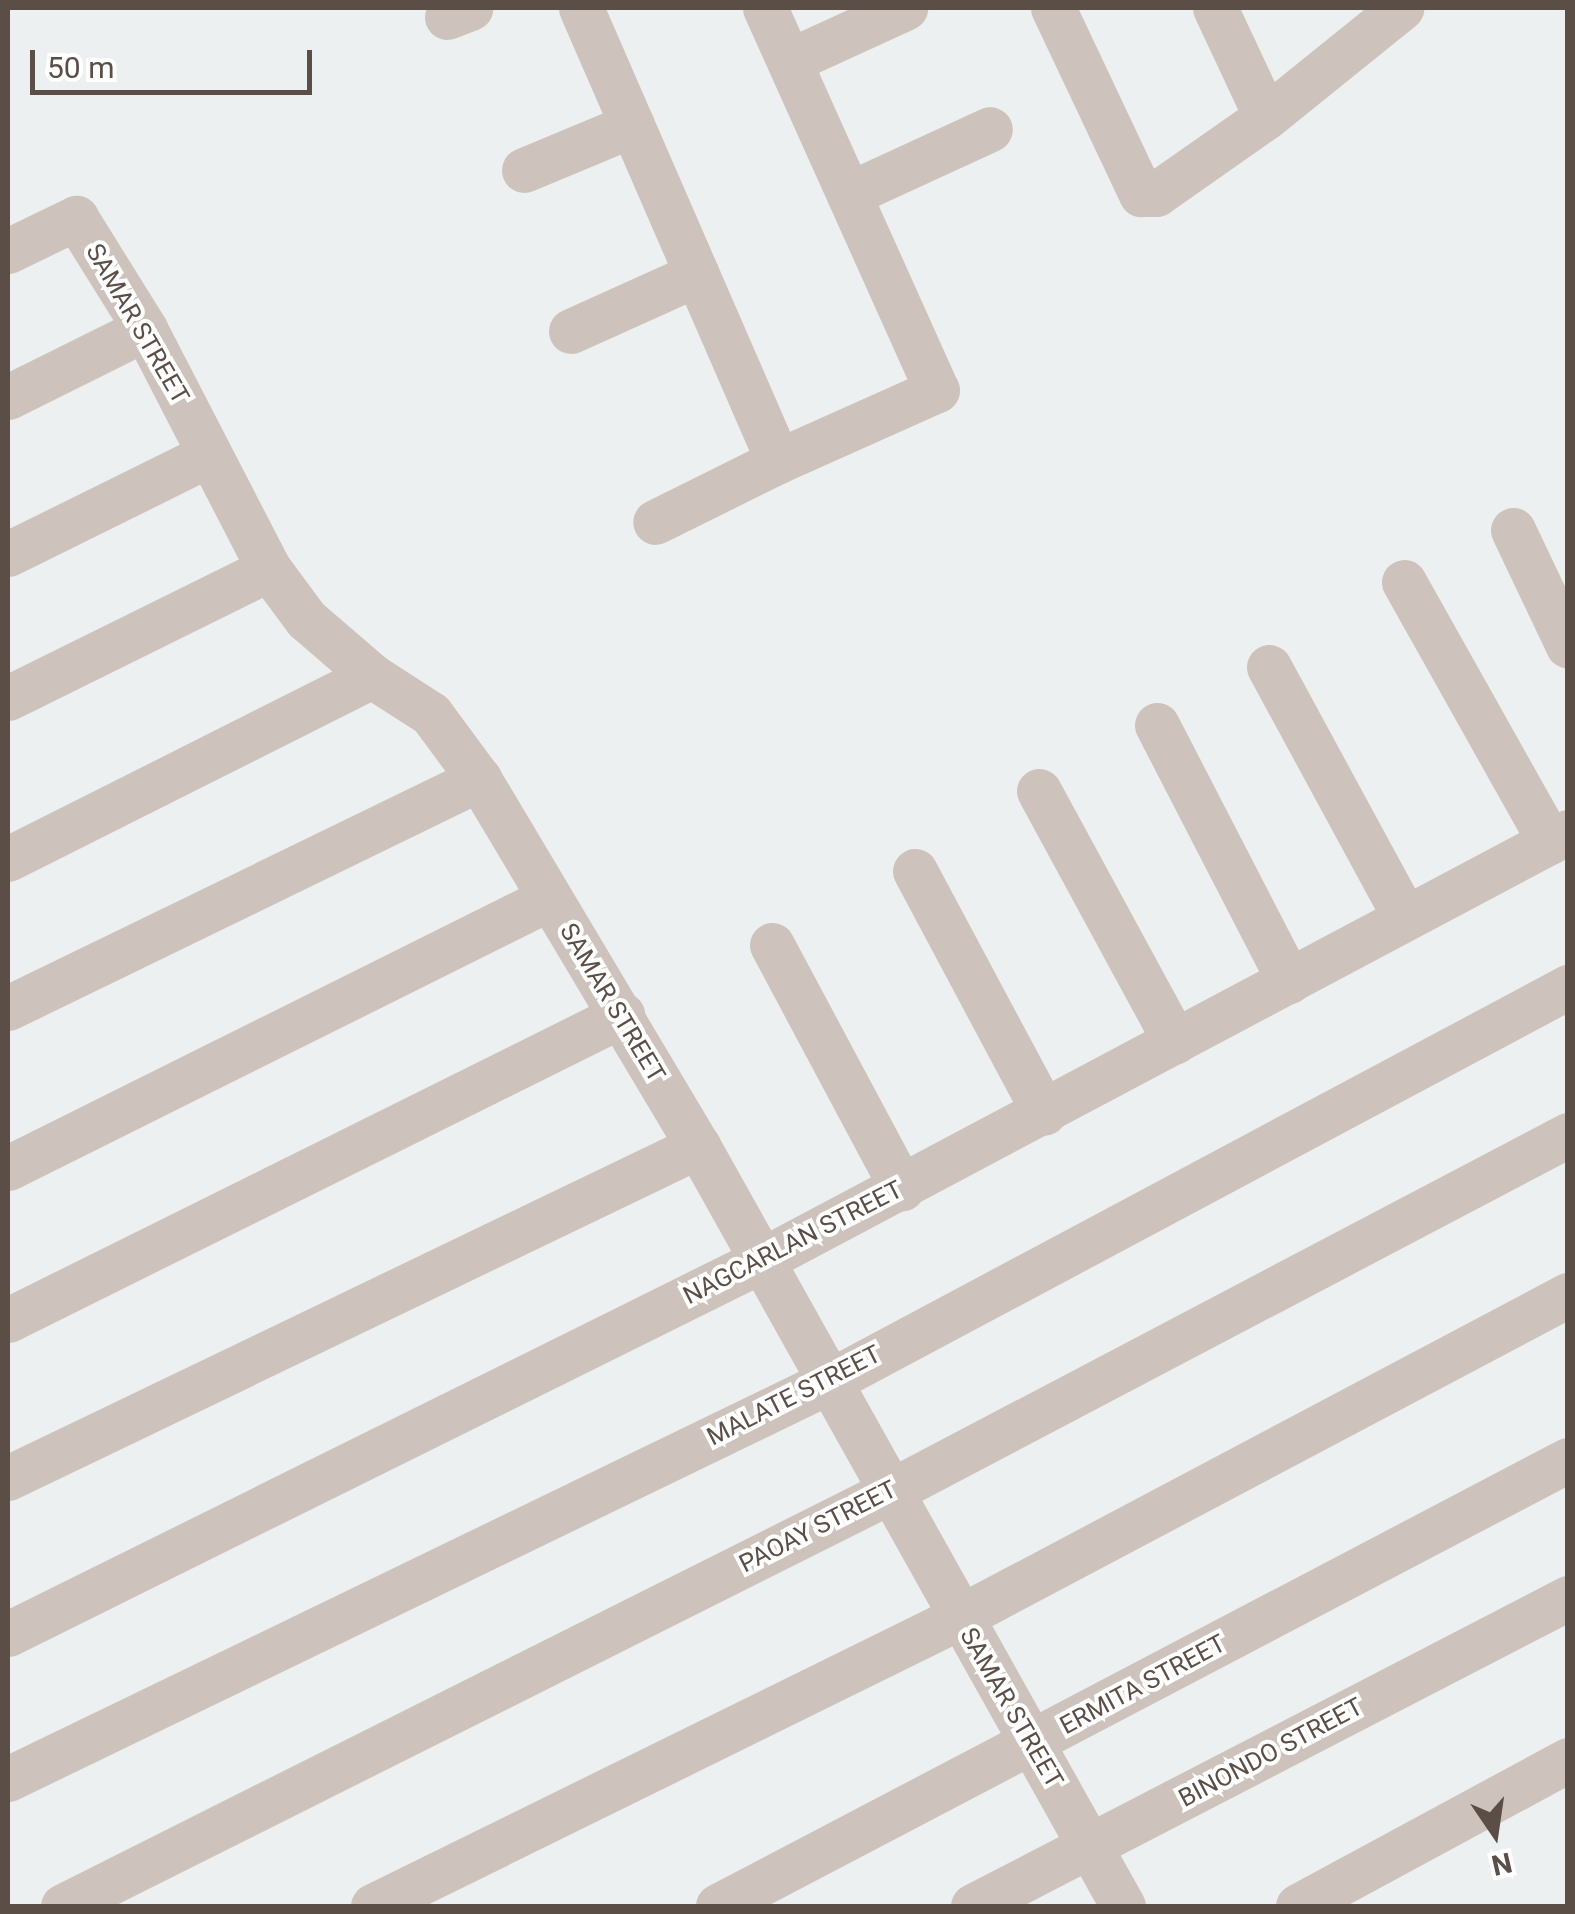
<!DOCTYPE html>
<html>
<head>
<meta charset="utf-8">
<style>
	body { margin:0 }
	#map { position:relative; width:1575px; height:1914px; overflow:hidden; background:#edf0f0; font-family:Roboto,sans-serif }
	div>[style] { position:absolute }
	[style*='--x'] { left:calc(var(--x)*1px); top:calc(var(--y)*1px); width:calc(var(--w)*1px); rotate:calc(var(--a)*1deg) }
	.minor>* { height:45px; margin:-22.5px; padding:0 22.5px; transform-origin:22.5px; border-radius:22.5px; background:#cdc3bc }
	span { translate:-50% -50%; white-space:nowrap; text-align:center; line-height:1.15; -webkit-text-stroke:8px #fff; paint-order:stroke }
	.street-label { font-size:25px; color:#5b4e46 }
	.frame { position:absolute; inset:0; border:10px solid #5b4e46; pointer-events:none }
	.north { position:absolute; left:1445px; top:1784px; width:100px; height:100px; -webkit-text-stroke:8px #fff; paint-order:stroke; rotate:167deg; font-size:28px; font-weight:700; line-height:40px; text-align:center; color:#5b4e46 }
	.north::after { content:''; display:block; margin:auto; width:35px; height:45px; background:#5b4e46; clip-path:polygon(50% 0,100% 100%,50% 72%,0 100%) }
	.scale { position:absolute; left:30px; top:50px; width:282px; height:45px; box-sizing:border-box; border:5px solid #5b4e46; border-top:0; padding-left:12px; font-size:30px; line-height:35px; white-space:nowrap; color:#5b4e46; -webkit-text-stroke:8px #fff; paint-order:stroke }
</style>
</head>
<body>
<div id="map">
	<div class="minor">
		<i style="--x:581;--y:8;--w:494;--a:66.5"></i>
		<i style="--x:778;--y:461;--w:137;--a:153.6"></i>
		<i style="--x:765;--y:8;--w:419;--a:65.8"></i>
		<i style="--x:937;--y:390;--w:174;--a:155.9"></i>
		<i style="--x:1053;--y:8;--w:206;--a:64.7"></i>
		<i style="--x:1141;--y:194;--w:15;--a:0"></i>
		<i style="--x:1156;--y:194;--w:134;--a:-35"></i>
		<i style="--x:1266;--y:117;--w:174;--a:-38.9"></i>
		<i style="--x:1215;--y:8;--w:120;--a:64.9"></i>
		<i style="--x:447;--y:17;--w:25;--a:-21"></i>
		<i style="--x:789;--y:61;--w:128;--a:-24.6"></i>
		<i style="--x:524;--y:170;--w:117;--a:-22.6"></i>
		<i style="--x:849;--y:194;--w:155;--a:-24.7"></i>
		<i style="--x:8;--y:251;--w:76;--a:-25.9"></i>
		<i style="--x:76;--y:218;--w:131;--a:58.1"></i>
		<i style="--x:145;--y:329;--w:270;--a:62.7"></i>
		<i style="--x:269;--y:569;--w:62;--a:53.5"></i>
		<i style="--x:306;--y:619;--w:87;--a:40.8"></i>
		<i style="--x:372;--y:676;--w:70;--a:32.8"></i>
		<i style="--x:431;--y:714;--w:81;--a:53.6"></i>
		<i style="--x:479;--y:779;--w:427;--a:59.2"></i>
		<i style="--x:698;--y:1146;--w:871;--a:60.79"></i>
		<i style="--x:571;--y:331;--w:138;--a:-24.3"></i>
		<i style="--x:8;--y:397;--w:153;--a:-26.4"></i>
		<i style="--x:1513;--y:530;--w:128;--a:64.6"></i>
		<i style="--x:8;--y:554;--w:223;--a:-26.3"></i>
		<i style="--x:1404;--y:582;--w:298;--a:60.7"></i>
		<i style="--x:1269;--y:667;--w:285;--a:61.5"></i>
		<i style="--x:8;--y:698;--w:291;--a:-26.3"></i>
		<i style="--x:1157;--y:725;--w:288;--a:62.7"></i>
		<i style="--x:1039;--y:791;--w:285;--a:61.5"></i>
		<i style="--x:8;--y:859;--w:407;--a:-26.7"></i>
		<i style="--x:915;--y:871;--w:274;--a:61.9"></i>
		<i style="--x:772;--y:945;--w:276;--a:61.9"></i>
		<i style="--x:8;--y:1008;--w:524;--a:-25.93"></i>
		<i style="--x:8;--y:1168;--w:603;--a:-26.48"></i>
		<i style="--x:8;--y:1320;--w:686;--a:-26.42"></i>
		<i style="--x:8;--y:1478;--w:766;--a:-25.69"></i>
		<i style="--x:8;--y:1634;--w:842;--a:-26.38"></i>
		<i style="--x:762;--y:1260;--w:913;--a:-27.97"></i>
		<i style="--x:8;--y:1779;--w:911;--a:-25.83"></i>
		<i style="--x:828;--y:1382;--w:839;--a:-28.09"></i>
		<i style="--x:63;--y:1906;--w:928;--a:-26.62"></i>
		<i style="--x:893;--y:1490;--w:763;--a:-27.74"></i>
		<i style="--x:373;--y:1906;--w:654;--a:-26.21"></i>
		<i style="--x:960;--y:1617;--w:688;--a:-27.91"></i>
		<i style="--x:718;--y:1906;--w:960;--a:-27.69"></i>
		<i style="--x:973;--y:1906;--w:670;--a:-27.37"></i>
		<i style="--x:1298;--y:1906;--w:307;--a:-28.4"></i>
	</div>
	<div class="street-label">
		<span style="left:137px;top:324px;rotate:60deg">SAMAR STREET</span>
		<span style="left:612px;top:1003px;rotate:59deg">SAMAR STREET</span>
		<span style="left:793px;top:1243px;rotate:-27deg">NAGCARLAN STREET</span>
		<span style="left:794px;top:1396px;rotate:-27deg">MALATE STREET</span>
		<span style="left:818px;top:1527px;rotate:-27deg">PAOAY STREET</span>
		<span style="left:1143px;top:1685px;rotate:-28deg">ERMITA STREET</span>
		<span style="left:1011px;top:1708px;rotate:60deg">SAMAR STREET</span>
		<span style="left:1271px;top:1753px;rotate:-28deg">BINONDO STREET</span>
	</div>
	<div class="frame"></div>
	<div class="north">N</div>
	<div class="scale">50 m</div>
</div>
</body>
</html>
